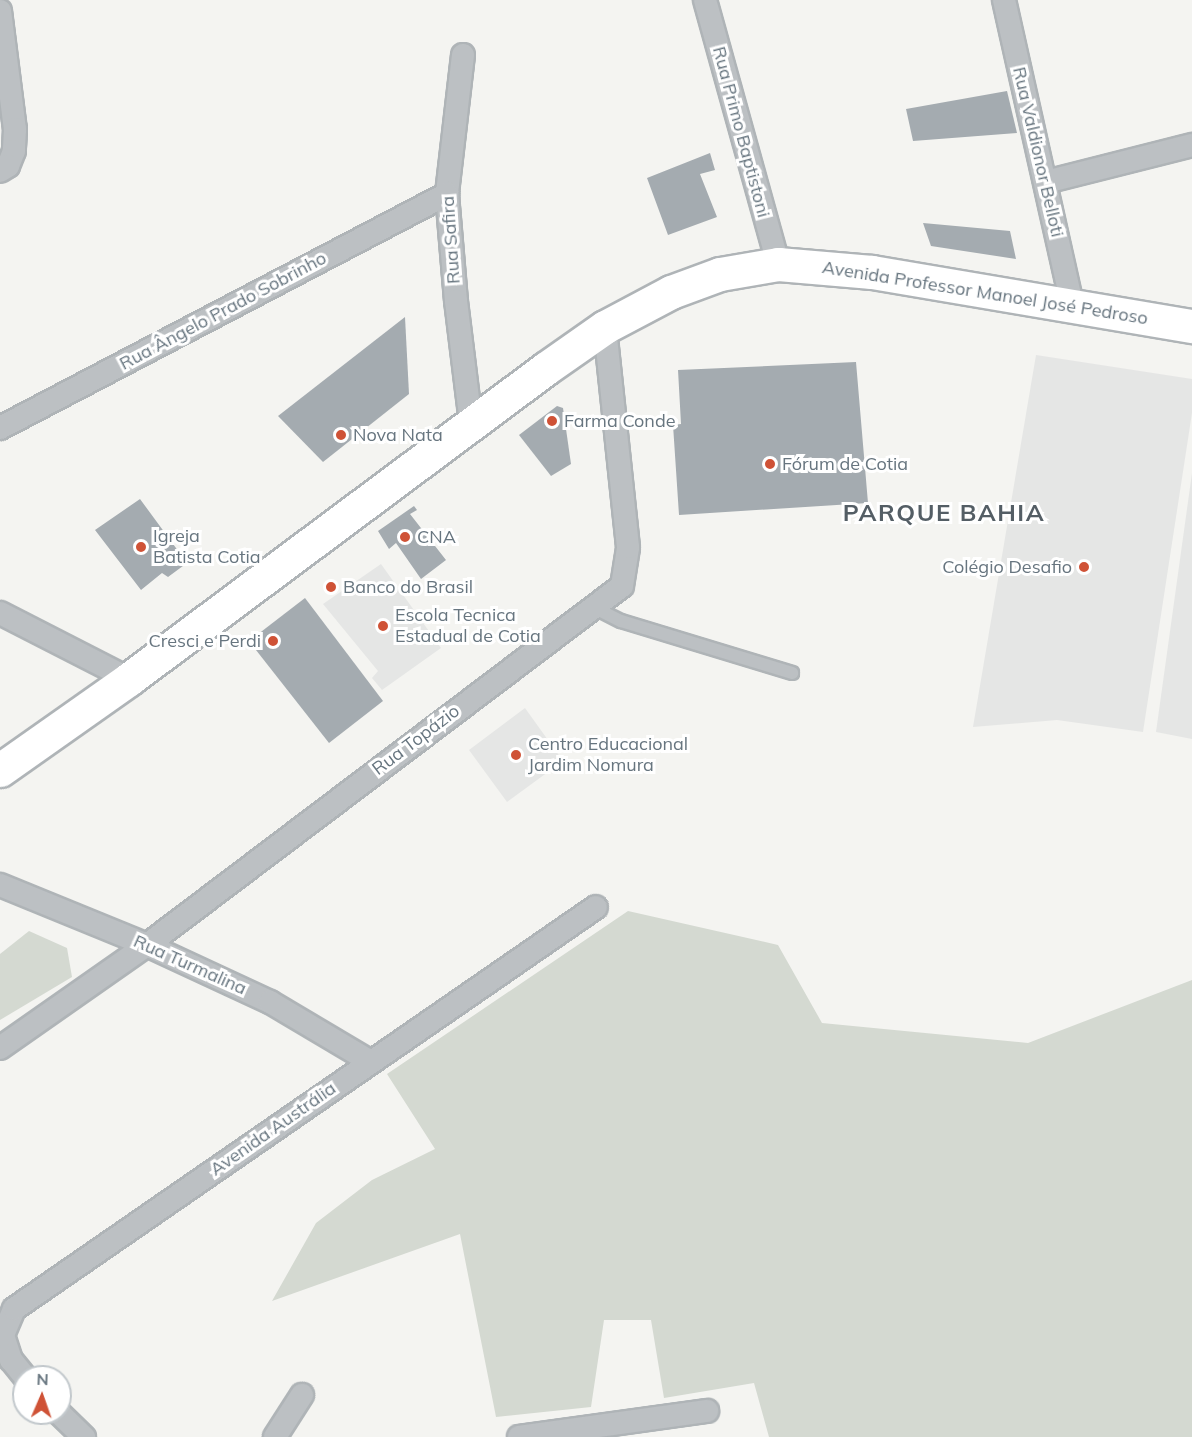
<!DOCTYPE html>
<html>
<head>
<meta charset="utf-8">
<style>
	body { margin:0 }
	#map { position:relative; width:1192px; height:1437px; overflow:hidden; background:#f4f4f1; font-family:Mulish,sans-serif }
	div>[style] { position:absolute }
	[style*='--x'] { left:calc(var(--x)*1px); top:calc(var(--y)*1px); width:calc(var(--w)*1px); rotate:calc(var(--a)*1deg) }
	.built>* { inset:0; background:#e5e6e5 }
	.green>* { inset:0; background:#d4d9d1 }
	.building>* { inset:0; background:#a4abb0 }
	.roads { filter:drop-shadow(2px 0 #afb4b7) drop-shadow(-2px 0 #afb4b7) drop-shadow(0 2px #afb4b7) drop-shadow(0 -2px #afb4b7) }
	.lane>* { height:12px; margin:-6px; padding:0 6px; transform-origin:6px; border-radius:6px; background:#bcc0c3 }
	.street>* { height:22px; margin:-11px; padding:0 11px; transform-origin:11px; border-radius:11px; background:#bcc0c3 }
	.secondary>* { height:33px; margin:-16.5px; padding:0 16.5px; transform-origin:16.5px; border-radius:16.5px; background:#fff }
	.dots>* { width:16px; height:16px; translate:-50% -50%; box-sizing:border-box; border:3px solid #fff; border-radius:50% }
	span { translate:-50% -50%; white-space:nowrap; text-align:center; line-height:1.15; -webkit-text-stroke:6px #fff; paint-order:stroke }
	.street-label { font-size:18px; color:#67757f }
	.poi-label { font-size:18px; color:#67757f }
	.left { translate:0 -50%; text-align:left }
	.right { translate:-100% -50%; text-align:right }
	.district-label { font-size:24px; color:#545e65; font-weight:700; letter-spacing:1.5px }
	.north { position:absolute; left:12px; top:1365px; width:60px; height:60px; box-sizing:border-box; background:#fff; border:2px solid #c2c8cc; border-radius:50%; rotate:2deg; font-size:16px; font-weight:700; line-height:24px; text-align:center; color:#67757f }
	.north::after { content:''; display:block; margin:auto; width:21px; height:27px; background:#cf5236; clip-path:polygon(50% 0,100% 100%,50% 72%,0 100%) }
</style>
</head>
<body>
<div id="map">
	<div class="built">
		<i style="clip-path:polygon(1036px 355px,1192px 379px,1192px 413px,1143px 732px,1057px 720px,973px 727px)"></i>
		<i style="clip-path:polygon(1192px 473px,1192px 739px,1156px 732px)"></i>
		<i style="clip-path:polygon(381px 564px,441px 648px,382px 690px,372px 678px,378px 671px,323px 604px)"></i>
		<i style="clip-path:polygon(525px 708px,563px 761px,507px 802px,469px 750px)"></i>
	</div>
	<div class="green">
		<i style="clip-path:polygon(628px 911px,778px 945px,822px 1023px,1028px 1043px,1192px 980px,1192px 1437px,769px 1437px,754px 1383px,664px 1398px,651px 1320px,604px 1320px,591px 1407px,496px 1417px,460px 1234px,272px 1301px,316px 1223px,372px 1180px,435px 1149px,387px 1074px)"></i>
		<i style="clip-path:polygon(29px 931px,67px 948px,72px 977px,0 1020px,0 954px)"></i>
	</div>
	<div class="building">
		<i style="clip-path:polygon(1007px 91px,1017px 133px,913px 141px,906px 109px)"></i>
		<i style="clip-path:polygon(710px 153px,715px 170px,700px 174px,717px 217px,668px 235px,647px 178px)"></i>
		<i style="clip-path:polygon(923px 223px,1010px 231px,1016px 259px,931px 246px)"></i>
		<i style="clip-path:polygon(405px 317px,409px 394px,323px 462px,278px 416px)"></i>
		<i style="clip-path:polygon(856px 362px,868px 503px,679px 515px,673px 425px,681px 424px,678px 370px)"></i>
		<i style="clip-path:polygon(557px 406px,563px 408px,571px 464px,551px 476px,519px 435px)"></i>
		<i style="clip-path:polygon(140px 499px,187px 563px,168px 577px,162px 573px,141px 590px,95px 530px)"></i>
		<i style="clip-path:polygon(414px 506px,417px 510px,410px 514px,446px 560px,421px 579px,396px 543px,389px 549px,378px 531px)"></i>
		<i style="clip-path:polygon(305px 598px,383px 701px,329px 743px,249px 641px)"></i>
	</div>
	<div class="roads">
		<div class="lane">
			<i style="--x:595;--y:608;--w:29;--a:27"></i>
			<i style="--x:621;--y:621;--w:179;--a:16.9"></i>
		</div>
		<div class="street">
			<i style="--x:705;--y:0;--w:274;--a:74.5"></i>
			<i style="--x:1004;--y:0;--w:312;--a:77.4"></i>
			<i style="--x:0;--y:11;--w:119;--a:82.8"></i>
			<i style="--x:15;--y:129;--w:22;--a:93"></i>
			<i style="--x:14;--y:151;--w:16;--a:112"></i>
			<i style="--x:8;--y:166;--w:9;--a:148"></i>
			<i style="--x:463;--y:55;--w:140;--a:96.6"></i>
			<i style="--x:447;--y:194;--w:107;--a:85.2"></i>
			<i style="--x:456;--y:301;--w:124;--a:83"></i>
			<i style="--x:1046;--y:182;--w:151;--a:-14.2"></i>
			<i style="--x:0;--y:428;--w:505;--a:-27.63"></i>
			<i style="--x:0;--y:613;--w:145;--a:27.1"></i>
			<i style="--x:0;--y:885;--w:159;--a:22.2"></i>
			<i style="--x:147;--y:945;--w:136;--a:24.9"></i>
			<i style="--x:270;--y:1002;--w:117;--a:30.7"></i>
			<i style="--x:0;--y:1048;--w:179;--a:-35"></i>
			<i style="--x:147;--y:945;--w:595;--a:-37.08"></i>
			<i style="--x:622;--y:586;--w:39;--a:-81"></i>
			<i style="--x:628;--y:547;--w:221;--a:-96"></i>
			<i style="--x:25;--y:1377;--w:22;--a:-129"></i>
			<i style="--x:11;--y:1360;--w:26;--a:-108"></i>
			<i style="--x:3;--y:1335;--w:28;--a:-67"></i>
			<i style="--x:14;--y:1309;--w:707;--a:-34.63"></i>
			<i style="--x:59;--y:1413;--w:35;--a:44"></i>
			<i style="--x:275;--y:1437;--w:50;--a:-57.3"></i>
			<i style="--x:519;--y:1437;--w:190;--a:-7.9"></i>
		</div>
		<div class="secondary">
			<i style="--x:0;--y:770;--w:158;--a:-35.2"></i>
			<i style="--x:129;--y:679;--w:519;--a:-36.69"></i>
			<i style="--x:545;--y:369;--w:73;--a:-35"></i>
			<i style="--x:605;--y:327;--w:75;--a:-27.9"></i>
			<i style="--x:671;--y:292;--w:52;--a:-20.2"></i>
			<i style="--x:720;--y:274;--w:59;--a:-9.8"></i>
			<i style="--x:778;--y:264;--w:94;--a:4.9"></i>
			<i style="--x:872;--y:272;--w:325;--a:9.6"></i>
		</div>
	</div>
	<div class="dots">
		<i style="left:552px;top:421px;background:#cf5236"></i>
		<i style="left:341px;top:435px;background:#cf5236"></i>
		<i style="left:770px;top:464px;background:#cf5236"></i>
		<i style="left:405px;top:537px;background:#cf5236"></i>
		<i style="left:141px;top:547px;background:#cf5236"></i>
		<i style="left:1084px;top:567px;background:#cf5236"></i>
		<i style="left:331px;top:587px;background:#cf5236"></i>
		<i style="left:383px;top:626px;background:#cf5236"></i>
		<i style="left:273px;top:641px;background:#cf5236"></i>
		<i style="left:516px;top:755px;background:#cf5236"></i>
	</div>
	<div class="street-label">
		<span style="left:741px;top:132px;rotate:75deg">Rua Primo Baptistoni</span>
		<span style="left:1038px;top:152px;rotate:77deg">Rua Valdionor Belloti</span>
		<span style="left:451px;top:240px;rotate:-94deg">Rua Safira</span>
		<span style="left:985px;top:293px;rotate:9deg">Avenida Professor Manoel José Pedroso</span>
		<span style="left:223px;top:311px;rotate:-28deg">Rua Ângelo Prado Sobrinho</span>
		<span style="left:416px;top:740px;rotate:-37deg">Rua Topázio</span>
		<span style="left:190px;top:965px;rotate:24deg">Rua Turmalina</span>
		<span style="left:273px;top:1129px;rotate:-35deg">Avenida Austrália</span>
	</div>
	<div class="poi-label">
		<span class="left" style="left:564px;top:421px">Farma Conde</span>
		<span class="left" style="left:353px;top:435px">Nova Nata</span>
		<span class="left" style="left:782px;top:464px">Fórum de Cotia</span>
		<span class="left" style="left:153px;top:547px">Igreja<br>Batista Cotia</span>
		<span class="left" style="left:417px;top:537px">CNA</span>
		<span class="right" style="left:1072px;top:567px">Colégio Desafio</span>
		<span class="left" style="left:343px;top:587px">Banco do Brasil</span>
		<span class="left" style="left:395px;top:626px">Escola Tecnica<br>Estadual de Cotia</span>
		<span class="right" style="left:261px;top:641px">Cresci e Perdi</span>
		<span class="left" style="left:528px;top:755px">Centro Educacional<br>Jardim Nomura</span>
	</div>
	<div class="district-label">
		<span style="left:944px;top:513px">PARQUE BAHIA</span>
	</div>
	<div class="north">N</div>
</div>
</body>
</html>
